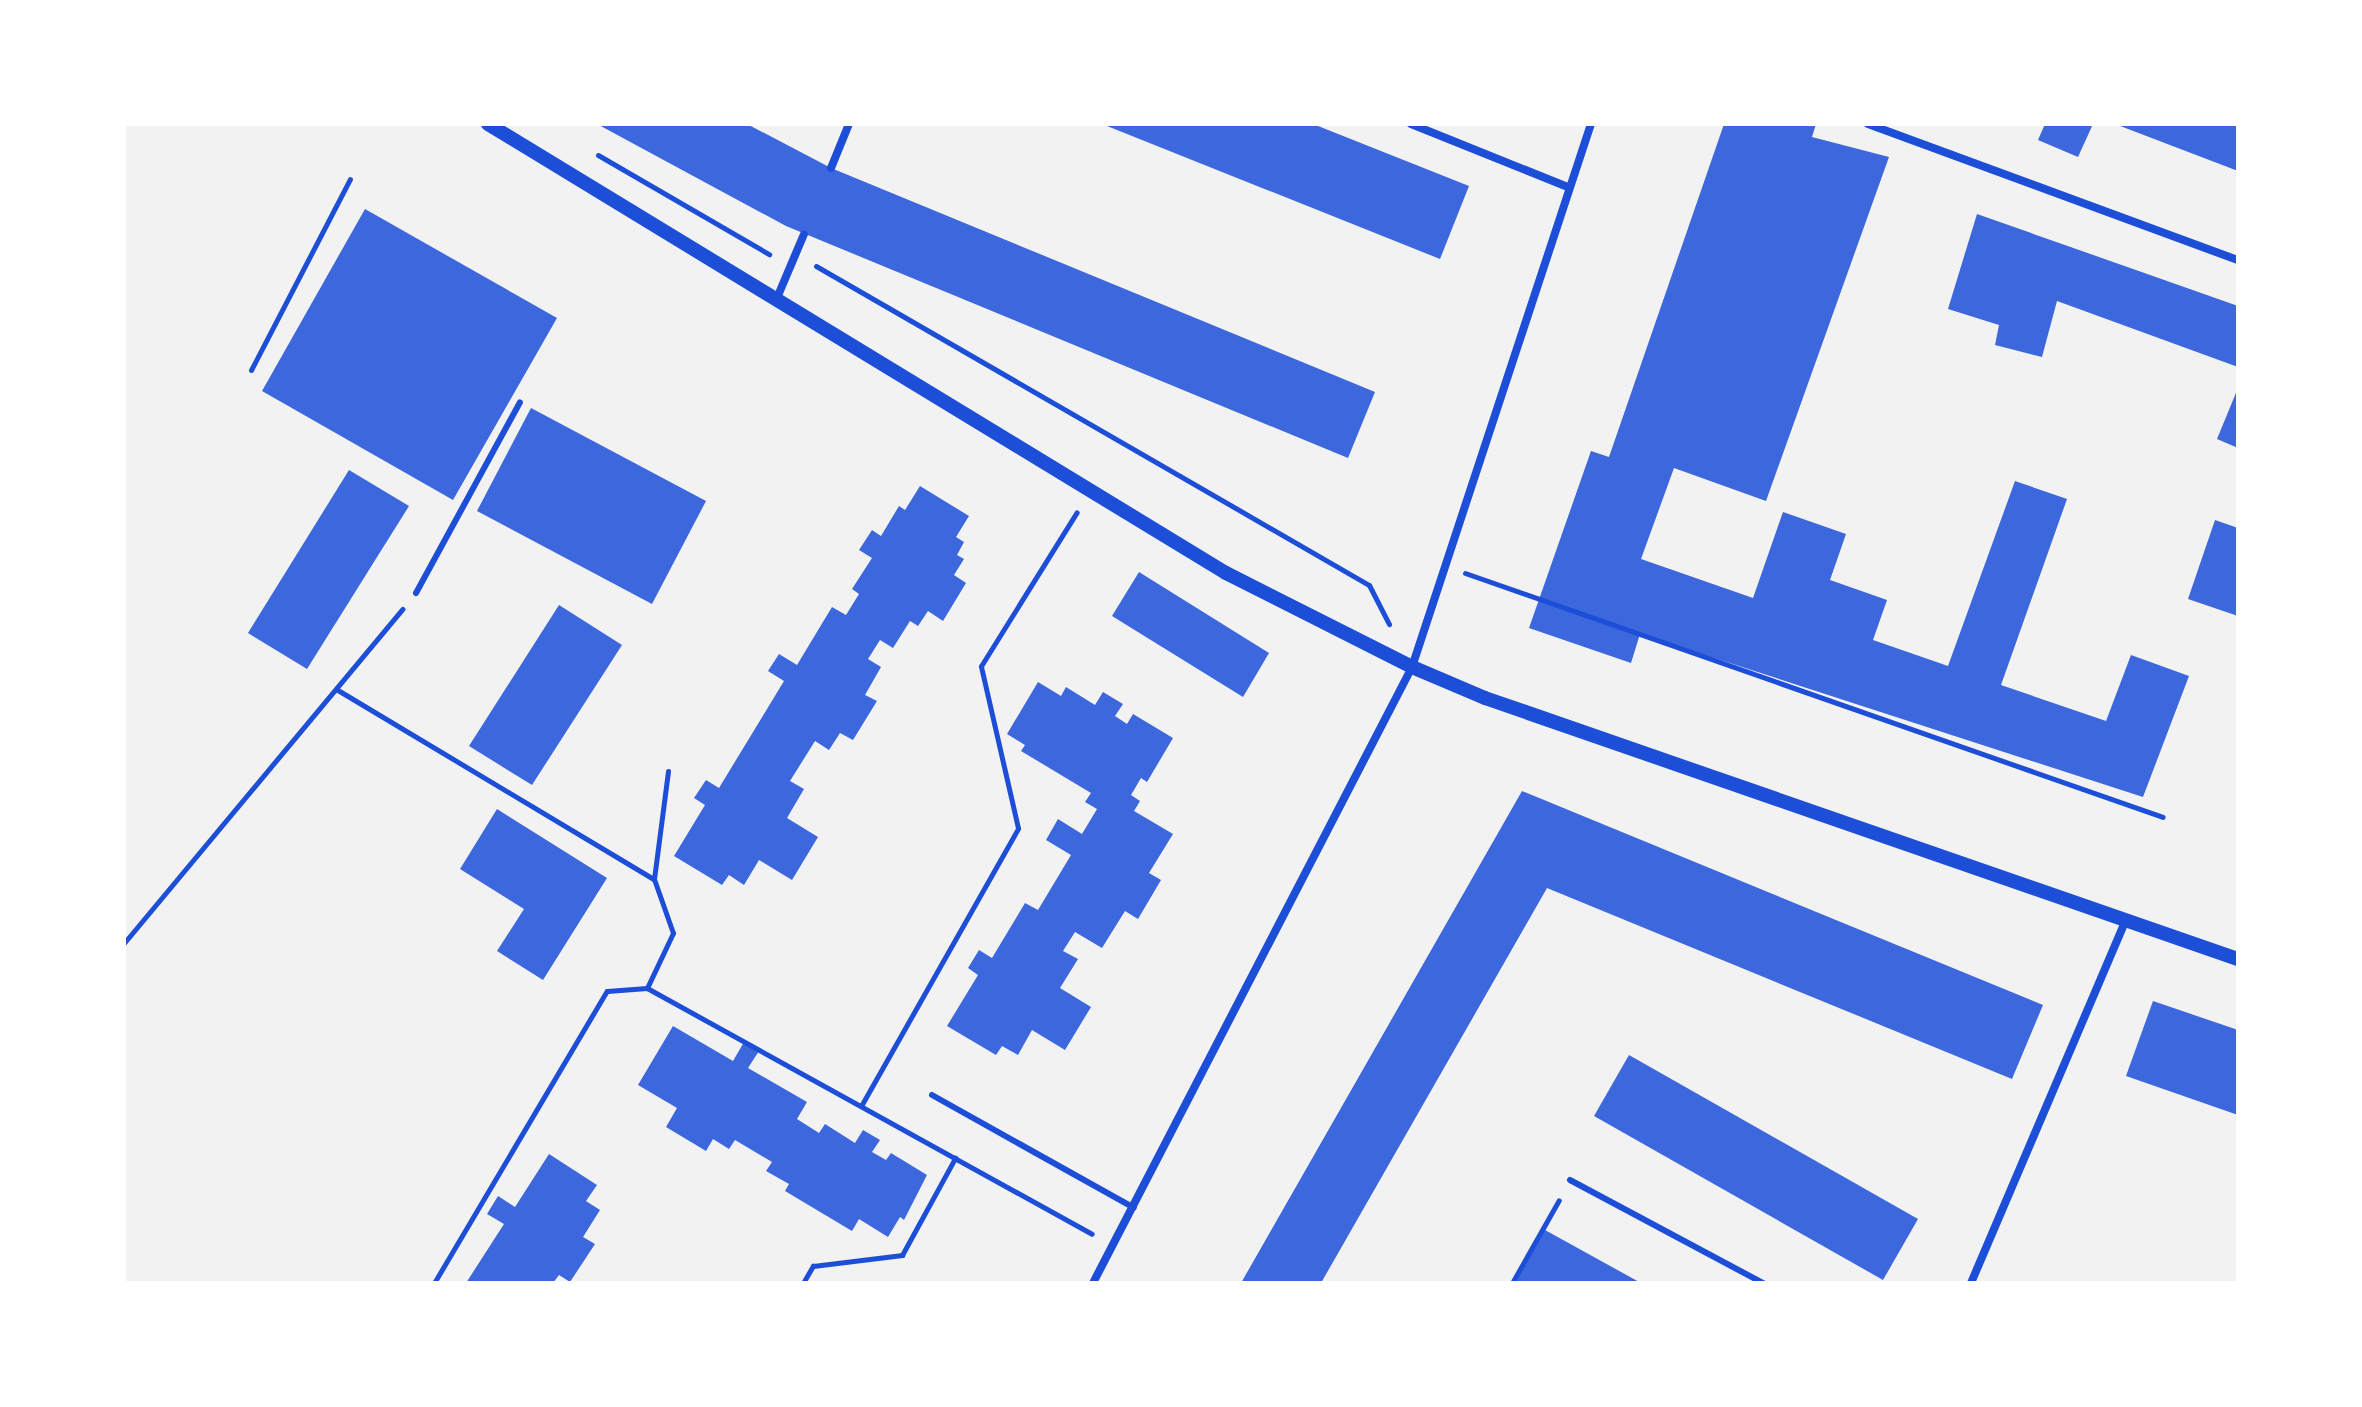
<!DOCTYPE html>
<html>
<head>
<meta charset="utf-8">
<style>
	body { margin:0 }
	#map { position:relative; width:2362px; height:1407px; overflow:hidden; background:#f2f2f2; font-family:"Space Grotesk",sans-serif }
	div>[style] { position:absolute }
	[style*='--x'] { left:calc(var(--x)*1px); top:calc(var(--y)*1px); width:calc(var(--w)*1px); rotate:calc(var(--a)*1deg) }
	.building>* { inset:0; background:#3d67dc }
	.path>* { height:5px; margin:-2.5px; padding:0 2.5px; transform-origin:2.5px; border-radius:2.5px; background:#1d4ed8 }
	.service>* { height:6px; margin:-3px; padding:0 3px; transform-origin:3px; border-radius:3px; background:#1d4ed8 }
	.minor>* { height:8px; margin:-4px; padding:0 4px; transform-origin:4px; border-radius:4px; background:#1d4ed8 }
	.tertiary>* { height:14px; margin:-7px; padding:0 7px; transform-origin:7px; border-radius:7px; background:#1d4ed8 }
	span { translate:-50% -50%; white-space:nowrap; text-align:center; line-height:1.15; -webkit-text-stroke:6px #fff; paint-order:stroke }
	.frame { position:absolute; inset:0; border:126px solid #fff; pointer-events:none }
</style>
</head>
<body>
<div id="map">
	<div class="building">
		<i style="clip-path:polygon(597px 124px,747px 124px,831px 168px,1375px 392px,1348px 458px,786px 226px)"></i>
		<i style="clip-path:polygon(1102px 124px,1313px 124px,1469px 186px,1440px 259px)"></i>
		<i style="clip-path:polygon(1724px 124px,1816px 124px,1812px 137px,1889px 157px,1766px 501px,1674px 468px,1641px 559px,1753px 598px,1783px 512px,1846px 534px,1830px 580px,1887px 600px,1873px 640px,1948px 666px,2015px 481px,2067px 499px,2001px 685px,2106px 721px,2131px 655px,2189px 676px,2143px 797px,1640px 634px,1631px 663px,1529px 628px,1591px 451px,1609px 457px)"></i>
		<i style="clip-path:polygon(2045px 124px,2093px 124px,2078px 157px,2038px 140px)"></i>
		<i style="clip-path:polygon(2115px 124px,2238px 124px,2238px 171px)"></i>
		<i style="clip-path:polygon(365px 209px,557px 318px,453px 500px,262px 391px)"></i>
		<i style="clip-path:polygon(1977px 214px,2238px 306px,2238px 367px,2057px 301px,2042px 357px,1995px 345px,1999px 325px,1948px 309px)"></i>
		<i style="clip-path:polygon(2238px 388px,2238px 448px,2217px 439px)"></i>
		<i style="clip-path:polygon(531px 408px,706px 501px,652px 604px,477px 511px)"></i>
		<i style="clip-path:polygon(349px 470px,409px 506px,307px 669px,248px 633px)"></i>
		<i style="clip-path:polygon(920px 486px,969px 516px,956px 537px,964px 542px,957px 555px,964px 559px,954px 575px,966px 583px,943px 621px,928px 611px,918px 626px,910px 621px,893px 648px,880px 640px,868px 659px,881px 667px,865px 695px,877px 701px,853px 740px,840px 733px,829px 750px,815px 741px,790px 781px,804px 789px,787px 818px,818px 837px,792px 880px,759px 860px,744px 885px,729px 875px,722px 885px,674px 856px,705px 805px,694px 798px,706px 780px,719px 788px,784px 681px,768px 671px,779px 654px,797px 665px,832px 607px,846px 615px,859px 594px,852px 589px,872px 558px,859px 550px,872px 530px,881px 536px,899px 506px,905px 510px)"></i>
		<i style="clip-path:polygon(2215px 520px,2238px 528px,2238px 616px,2188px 599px)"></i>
		<i style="clip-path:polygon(1139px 572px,1269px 653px,1243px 697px,1112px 616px)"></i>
		<i style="clip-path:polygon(559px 605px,622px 645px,532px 785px,469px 746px)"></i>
		<i style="clip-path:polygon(1038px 682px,1061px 696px,1066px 687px,1095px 705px,1103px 692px,1123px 704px,1115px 716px,1127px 724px,1133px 714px,1173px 738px,1147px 782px,1141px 778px,1131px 795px,1140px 801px,1134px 811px,1173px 834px,1149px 873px,1161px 880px,1138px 919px,1125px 911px,1102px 948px,1075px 932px,1063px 951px,1078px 959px,1060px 988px,1091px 1007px,1065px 1050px,1032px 1030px,1018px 1055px,1002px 1046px,996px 1055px,947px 1026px,978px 975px,968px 968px,979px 950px,992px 958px,1025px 903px,1038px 910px,1071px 855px,1046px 840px,1058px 819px,1082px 834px,1097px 809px,1085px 802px,1091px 793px,1021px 751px,1025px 745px,1007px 734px)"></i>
		<i style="clip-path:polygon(1522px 791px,2043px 1005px,2012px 1079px,1547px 888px,1321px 1283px,1241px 1283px)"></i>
		<i style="clip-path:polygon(497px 809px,607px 878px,543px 980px,497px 951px,524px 909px,460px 869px)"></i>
		<i style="clip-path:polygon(2153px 1001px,2238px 1030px,2238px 1115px,2126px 1076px)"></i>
		<i style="clip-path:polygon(673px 1026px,733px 1061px,744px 1042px,759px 1051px,748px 1068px,807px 1102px,797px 1119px,819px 1133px,825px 1124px,855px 1143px,863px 1130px,880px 1140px,872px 1152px,886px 1160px,891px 1153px,927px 1175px,904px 1220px,900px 1217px,888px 1237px,859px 1219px,852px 1231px,785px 1191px,789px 1184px,766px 1171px,772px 1162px,735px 1140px,729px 1149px,713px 1139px,706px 1151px,666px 1127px,677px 1108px,638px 1085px)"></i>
		<i style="clip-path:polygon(1629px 1055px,1918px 1219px,1883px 1280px,1594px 1116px)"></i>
		<i style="clip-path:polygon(549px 1154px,597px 1185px,586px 1201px,600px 1210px,583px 1237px,595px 1244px,570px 1282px,559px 1275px,553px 1283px,466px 1283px,504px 1224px,487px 1214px,498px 1196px,515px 1207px)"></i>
		<i style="clip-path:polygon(1545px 1230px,1641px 1283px,1515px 1283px)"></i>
	</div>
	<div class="path">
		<i style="--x:598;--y:155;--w:198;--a:30.1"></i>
		<i style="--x:816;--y:266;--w:638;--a:29.98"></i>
		<i style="--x:1369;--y:585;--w:44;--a:62.9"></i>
		<i style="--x:251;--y:370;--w:215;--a:-62.6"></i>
		<i style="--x:1465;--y:573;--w:739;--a:19.27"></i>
		<i style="--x:336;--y:689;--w:370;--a:30.9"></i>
		<i style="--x:654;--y:879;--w:57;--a:70.6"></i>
		<i style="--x:673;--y:933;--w:61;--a:115.3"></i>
		<i style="--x:647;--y:988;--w:508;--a:28.93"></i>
		<i style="--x:654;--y:879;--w:109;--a:-82.6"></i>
		<i style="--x:124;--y:943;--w:435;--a:-50.2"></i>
		<i style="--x:861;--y:1106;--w:319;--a:-60.5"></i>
		<i style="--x:1018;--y:828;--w:166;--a:-102.9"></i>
		<i style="--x:981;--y:666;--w:181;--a:-58.1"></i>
		<i style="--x:434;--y:1283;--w:339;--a:-59.4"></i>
		<i style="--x:607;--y:991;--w:40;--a:-4.3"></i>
		<i style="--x:803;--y:1283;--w:20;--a:-60"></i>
		<i style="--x:813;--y:1266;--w:90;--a:-7"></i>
		<i style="--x:902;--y:1255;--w:111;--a:-61.3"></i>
		<i style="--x:1512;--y:1283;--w:95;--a:-60.5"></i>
	</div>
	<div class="service">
		<i style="--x:416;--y:593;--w:217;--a:-61.4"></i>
		<i style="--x:932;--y:1095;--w:231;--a:29.2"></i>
		<i style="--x:1570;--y:1180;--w:219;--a:28.1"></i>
	</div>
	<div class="minor">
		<i style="--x:1411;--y:124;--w:169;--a:21.9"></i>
		<i style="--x:1868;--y:124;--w:394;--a:20.2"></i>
		<i style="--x:831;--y:168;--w:48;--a:-67.8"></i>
		<i style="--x:777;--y:298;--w:69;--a:-67.1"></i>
		<i style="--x:1093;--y:1283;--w:694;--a:-62.62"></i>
		<i style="--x:1412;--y:667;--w:572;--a:-71.76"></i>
		<i style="--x:1971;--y:1283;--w:392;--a:-66.9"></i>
	</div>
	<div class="tertiary">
		<i style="--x:488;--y:124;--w:864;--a:31.32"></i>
		<i style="--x:1226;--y:573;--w:208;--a:26.8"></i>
		<i style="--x:1412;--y:667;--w:79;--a:23"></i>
		<i style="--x:1485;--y:698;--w:797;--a:19.12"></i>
	</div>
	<div class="frame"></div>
</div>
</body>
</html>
